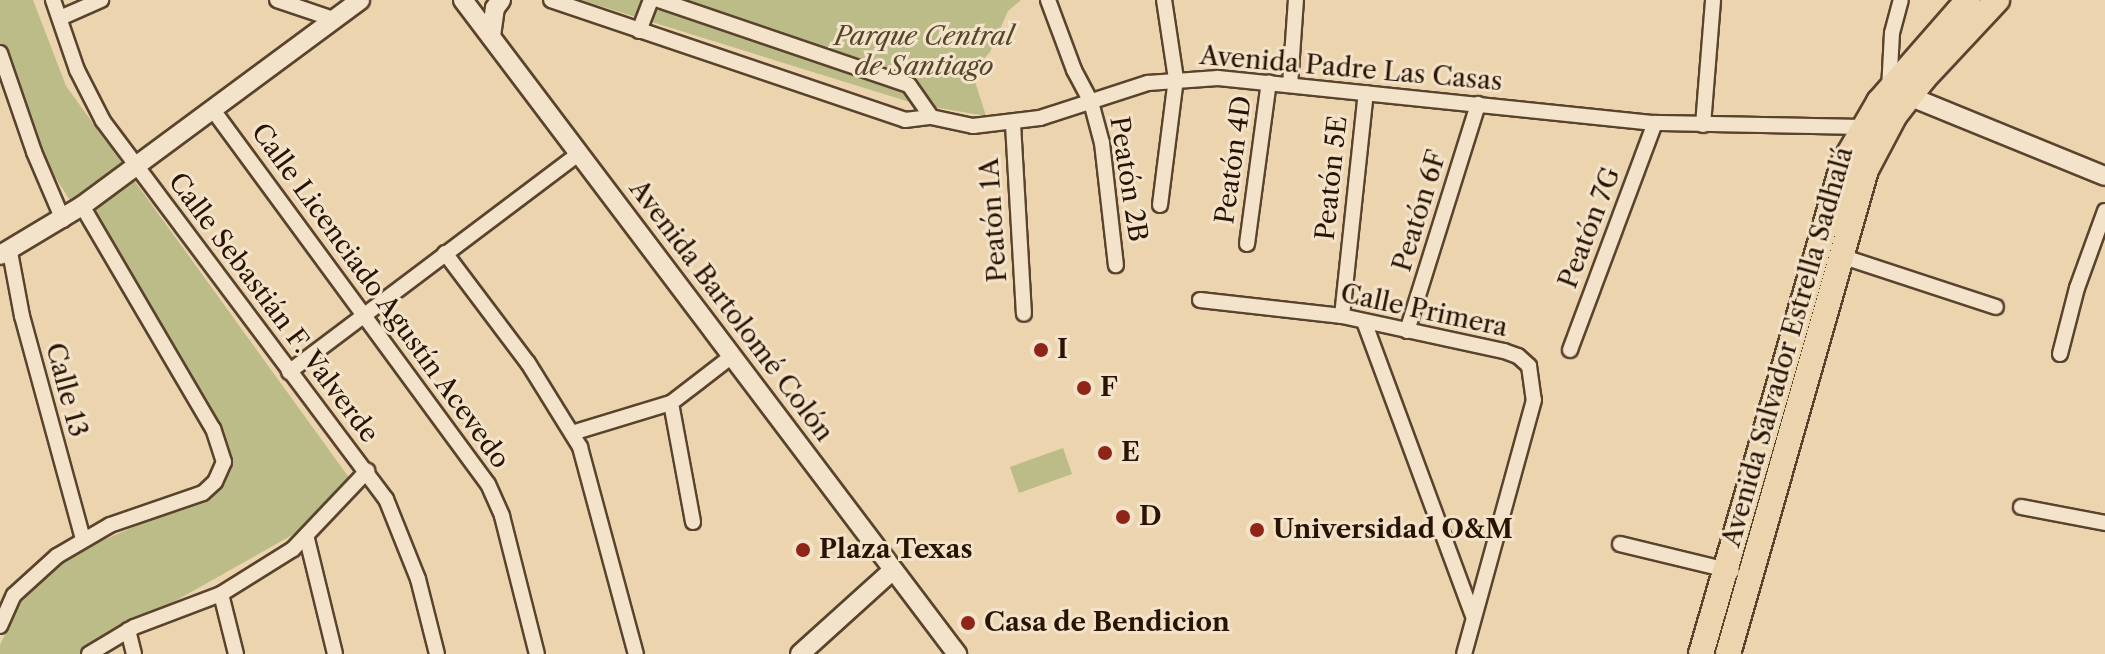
<!DOCTYPE html>
<html>
<head>
<meta charset="utf-8">
<style>
	body { margin:0 }
	#map { position:relative; width:2105px; height:654px; overflow:hidden; background:#ecd4ae; font-family:"Libre Caslon Text",serif }
	div>[style] { position:absolute }
	[style*='--x'] { left:calc(var(--x)*1px); top:calc(var(--y)*1px); width:calc(var(--w)*1px); rotate:calc(var(--a)*1deg) }
	.green>* { inset:0; background:#bcbc88 }
	.roads { filter:drop-shadow(2px 0 #5a432d) drop-shadow(-2px 0 #5a432d) drop-shadow(0 2px #5a432d) drop-shadow(0 -2px #5a432d) }
	.street>* { height:14px; margin:-7px; padding:0 7px; transform-origin:7px; border-radius:7px; background:#f3e3ca }
	.secondary>* { height:18px; margin:-9px; padding:0 9px; transform-origin:9px; border-radius:9px; background:#f3e3ca }
	.highway>* { height:24px; margin:-12px; padding:0 12px; transform-origin:12px; border-radius:12px; background:#ecd4ae }
	.dots>* { width:22px; height:22px; translate:-50% -50%; box-sizing:border-box; border:4px solid #f3e3ca; border-radius:50% }
	span { translate:-50% -50%; white-space:nowrap; text-align:center; line-height:1.15; -webkit-text-stroke:6px #f3e3ca; paint-order:stroke }
	.park-label { font-size:26px; color:#55462a; font-style:italic }
	.street-label { font-size:26px; color:#291302 }
	.poi-label { font-size:26px; color:#291302; font-weight:700 }
	.left { translate:0 -50%; text-align:left }
</style>
</head>
<body>
<div id="map">
	<div class="green">
		<i style="clip-path:polygon(0 0,33px 0,66px 86px,350px 479px,294px 534px,81px 654px,0 654px,0 645px,35px 570px,186px 504px,216px 482px,222px 439px,50px 169px,0 49px)"></i>
		<i style="clip-path:polygon(581px 0,1021px 0,1008px 11px,990px 52px,972px 72px,986px 116px,916px 104px)"></i>
		<i style="clip-path:polygon(1063px 448px,1072px 474px,1019px 493px,1010px 467px)"></i>
	</div>
	<div class="roads">
		<div class="street">
			<i style="--x:53;--y:0;--w:74;--a:71.1"></i>
			<i style="--x:77;--y:70;--w:57;--a:63"></i>
			<i style="--x:103;--y:121;--w:472;--a:53.2"></i>
			<i style="--x:386;--y:499;--w:86;--a:68.2"></i>
			<i style="--x:418;--y:579;--w:77;--a:75.8"></i>
			<i style="--x:277;--y:0;--w:62;--a:18.7"></i>
			<i style="--x:551;--y:0;--w:374;--a:18.7"></i>
			<i style="--x:905;--y:120;--w:26;--a:-7"></i>
			<i style="--x:931;--y:117;--w:43;--a:12.1"></i>
			<i style="--x:973;--y:126;--w:67;--a:-6.8"></i>
			<i style="--x:1040;--y:118;--w:114;--a:-18"></i>
			<i style="--x:1148;--y:83;--w:70;--a:-4.1"></i>
			<i style="--x:1218;--y:78;--w:439;--a:5.9"></i>
			<i style="--x:1655;--y:123;--w:214;--a:1.1"></i>
			<i style="--x:659;--y:0;--w:264;--a:18.8"></i>
			<i style="--x:909;--y:85;--w:39;--a:55"></i>
			<i style="--x:1048;--y:0;--w:75;--a:69.6"></i>
			<i style="--x:1074;--y:70;--w:36;--a:62"></i>
			<i style="--x:1091;--y:102;--w:42;--a:75"></i>
			<i style="--x:1102;--y:143;--w:123;--a:83.5"></i>
			<i style="--x:60;--y:18;--w:45;--a:-23.7"></i>
			<i style="--x:639;--y:31;--w:33;--a:-69"></i>
			<i style="--x:0;--y:53;--w:105;--a:71"></i>
			<i style="--x:34;--y:152;--w:74;--a:66.9"></i>
			<i style="--x:1290;--y:85;--w:85;--a:-86"></i>
			<i style="--x:1889;--y:90;--w:57;--a:-87"></i>
			<i style="--x:1892;--y:33;--w:34;--a:-75"></i>
			<i style="--x:213;--y:110;--w:464;--a:53.7"></i>
			<i style="--x:488;--y:484;--w:35;--a:66"></i>
			<i style="--x:502;--y:516;--w:142;--a:75.8"></i>
			<i style="--x:1013;--y:124;--w:190;--a:86.7"></i>
			<i style="--x:1703;--y:125;--w:125;--a:-85.4"></i>
			<i style="--x:1160;--y:205;--w:127;--a:-82.8"></i>
			<i style="--x:1176;--y:79;--w:80;--a:-98.6"></i>
			<i style="--x:1247;--y:244;--w:163;--a:-82.3"></i>
			<i style="--x:10;--y:252;--w:65;--a:79.4"></i>
			<i style="--x:22;--y:316;--w:231;--a:74.7"></i>
			<i style="--x:445;--y:253;--w:138;--a:53"></i>
			<i style="--x:528;--y:363;--w:99;--a:58.2"></i>
			<i style="--x:580;--y:447;--w:214;--a:74.9"></i>
			<i style="--x:1841;--y:256;--w:163;--a:18.2"></i>
			<i style="--x:1200;--y:300;--w:143;--a:6.4"></i>
			<i style="--x:1342;--y:316;--w:166;--a:12.2"></i>
			<i style="--x:1504;--y:351;--w:15;--a:20"></i>
			<i style="--x:1518;--y:356;--w:15;--a:42"></i>
			<i style="--x:1529;--y:366;--w:34;--a:82"></i>
			<i style="--x:1534;--y:400;--w:263;--a:105.4"></i>
			<i style="--x:1342;--y:316;--w:224;--a:-83.9"></i>
			<i style="--x:1365;--y:324;--w:311;--a:69.7"></i>
			<i style="--x:1407;--y:331;--w:238;--a:-72.6"></i>
			<i style="--x:1570;--y:350;--w:242;--a:-69.5"></i>
			<i style="--x:2060;--y:354;--w:68;--a:-75.6"></i>
			<i style="--x:2077;--y:288;--w:82;--a:-70"></i>
			<i style="--x:289;--y:372;--w:364;--a:-37"></i>
			<i style="--x:671;--y:403;--w:121;--a:79.5"></i>
			<i style="--x:572;--y:433;--w:103;--a:-16.9"></i>
			<i style="--x:671;--y:403;--w:77;--a:-37.6"></i>
			<i style="--x:2021;--y:507;--w:86;--a:10.8"></i>
			<i style="--x:307;--y:539;--w:118;--a:76.3"></i>
			<i style="--x:1620;--y:544;--w:115;--a:13.6"></i>
			<i style="--x:221;--y:594;--w:62;--a:76"></i>
			<i style="--x:0;--y:626;--w:34;--a:-66"></i>
			<i style="--x:14;--y:595;--w:58;--a:-42.2"></i>
			<i style="--x:57;--y:556;--w:61;--a:-30.3"></i>
			<i style="--x:110;--y:525;--w:98;--a:-19"></i>
			<i style="--x:203;--y:493;--w:16;--a:-43"></i>
			<i style="--x:215;--y:482;--w:22;--a:-66"></i>
			<i style="--x:224;--y:462;--w:35;--a:-108"></i>
			<i style="--x:213;--y:429;--w:259;--a:-120.4"></i>
			<i style="--x:128;--y:630;--w:25;--a:76"></i>
			<i style="--x:89;--y:654;--w:52;--a:-31"></i>
			<i style="--x:134;--y:627;--w:93;--a:-20.8"></i>
			<i style="--x:221;--y:594;--w:85;--a:-32"></i>
			<i style="--x:293;--y:549;--w:108;--a:-46.5"></i>
		</div>
		<div class="secondary">
			<i style="--x:463;--y:0;--w:820;--a:52.93"></i>
			<i style="--x:491;--y:36;--w:28;--a:-82"></i>
			<i style="--x:495;--y:8;--w:10;--a:-53"></i>
			<i style="--x:1899;--y:92;--w:222;--a:22.2"></i>
			<i style="--x:0;--y:255;--w:96;--a:-30.9"></i>
			<i style="--x:82;--y:206;--w:346;--a:-36.5"></i>
			<i style="--x:800;--y:654;--w:124;--a:-42.1"></i>
		</div>
		<div class="highway">
			<i style="--x:1701;--y:654;--w:510;--a:-73.84"></i>
			<i style="--x:1843;--y:164;--w:72;--a:-59.9"></i>
			<i style="--x:1879;--y:102;--w:135;--a:-48.9"></i>
			<i style="--x:1728;--y:654;--w:503;--a:-74.09"></i>
			<i style="--x:1866;--y:170;--w:62;--a:-62.2"></i>
			<i style="--x:1895;--y:115;--w:47;--a:-51.9"></i>
			<i style="--x:1924;--y:78;--w:107;--a:-46.9"></i>
		</div>
	</div>
	<div class="dots">
		<i style="left:1041px;top:350px;background:#8f2418"></i>
		<i style="left:1084px;top:388px;background:#8f2418"></i>
		<i style="left:1105px;top:453px;background:#8f2418"></i>
		<i style="left:1123px;top:517px;background:#8f2418"></i>
		<i style="left:1257px;top:530px;background:#8f2418"></i>
		<i style="left:803px;top:550px;background:#8f2418"></i>
		<i style="left:968px;top:623px;background:#8f2418"></i>
	</div>
	<div class="park-label">
		<span style="left:924px;top:52px">Parque Central<br>de Santiago</span>
	</div>
	<div class="street-label">
		<span style="left:1351px;top:69px;rotate:5deg">Avenida Padre Las Casas</span>
		<span style="left:1234px;top:160px;rotate:-82deg">Peatón 4D</span>
		<span style="left:1332px;top:178px;rotate:-84deg">Peatón 5E</span>
		<span style="left:1128px;top:179px;rotate:81deg">Peatón 2B</span>
		<span style="left:1420px;top:211px;rotate:-73deg">Peatón 6F</span>
		<span style="left:994px;top:220px;rotate:-94deg">Peatón 1A</span>
		<span style="left:1590px;top:228px;rotate:-69deg">Peatón 7G</span>
		<span style="left:380px;top:296px;rotate:54deg">Calle Licenciado Agustín Acevedo</span>
		<span style="left:273px;top:308px;rotate:53deg">Calle Sebastián F. Valverde</span>
		<span style="left:731px;top:311px;rotate:53deg">Avenida Bartolomé Colón</span>
		<span style="left:1424px;top:311px;rotate:12deg">Calle Primera</span>
		<span style="left:1788px;top:347px;rotate:-74deg">Avenida Salvador Estrella Sadhalá</span>
		<span style="left:66px;top:390px;rotate:75deg">Calle 13</span>
	</div>
	<div class="poi-label">
		<span class="left" style="left:1057px;top:350px">I</span>
		<span class="left" style="left:1100px;top:388px">F</span>
		<span class="left" style="left:1121px;top:453px">E</span>
		<span class="left" style="left:1139px;top:517px">D</span>
		<span class="left" style="left:1273px;top:530px">Universidad O&amp;M</span>
		<span class="left" style="left:819px;top:550px">Plaza Texas</span>
		<span class="left" style="left:984px;top:623px">Casa de Bendicion</span>
	</div>
</div>
</body>
</html>
